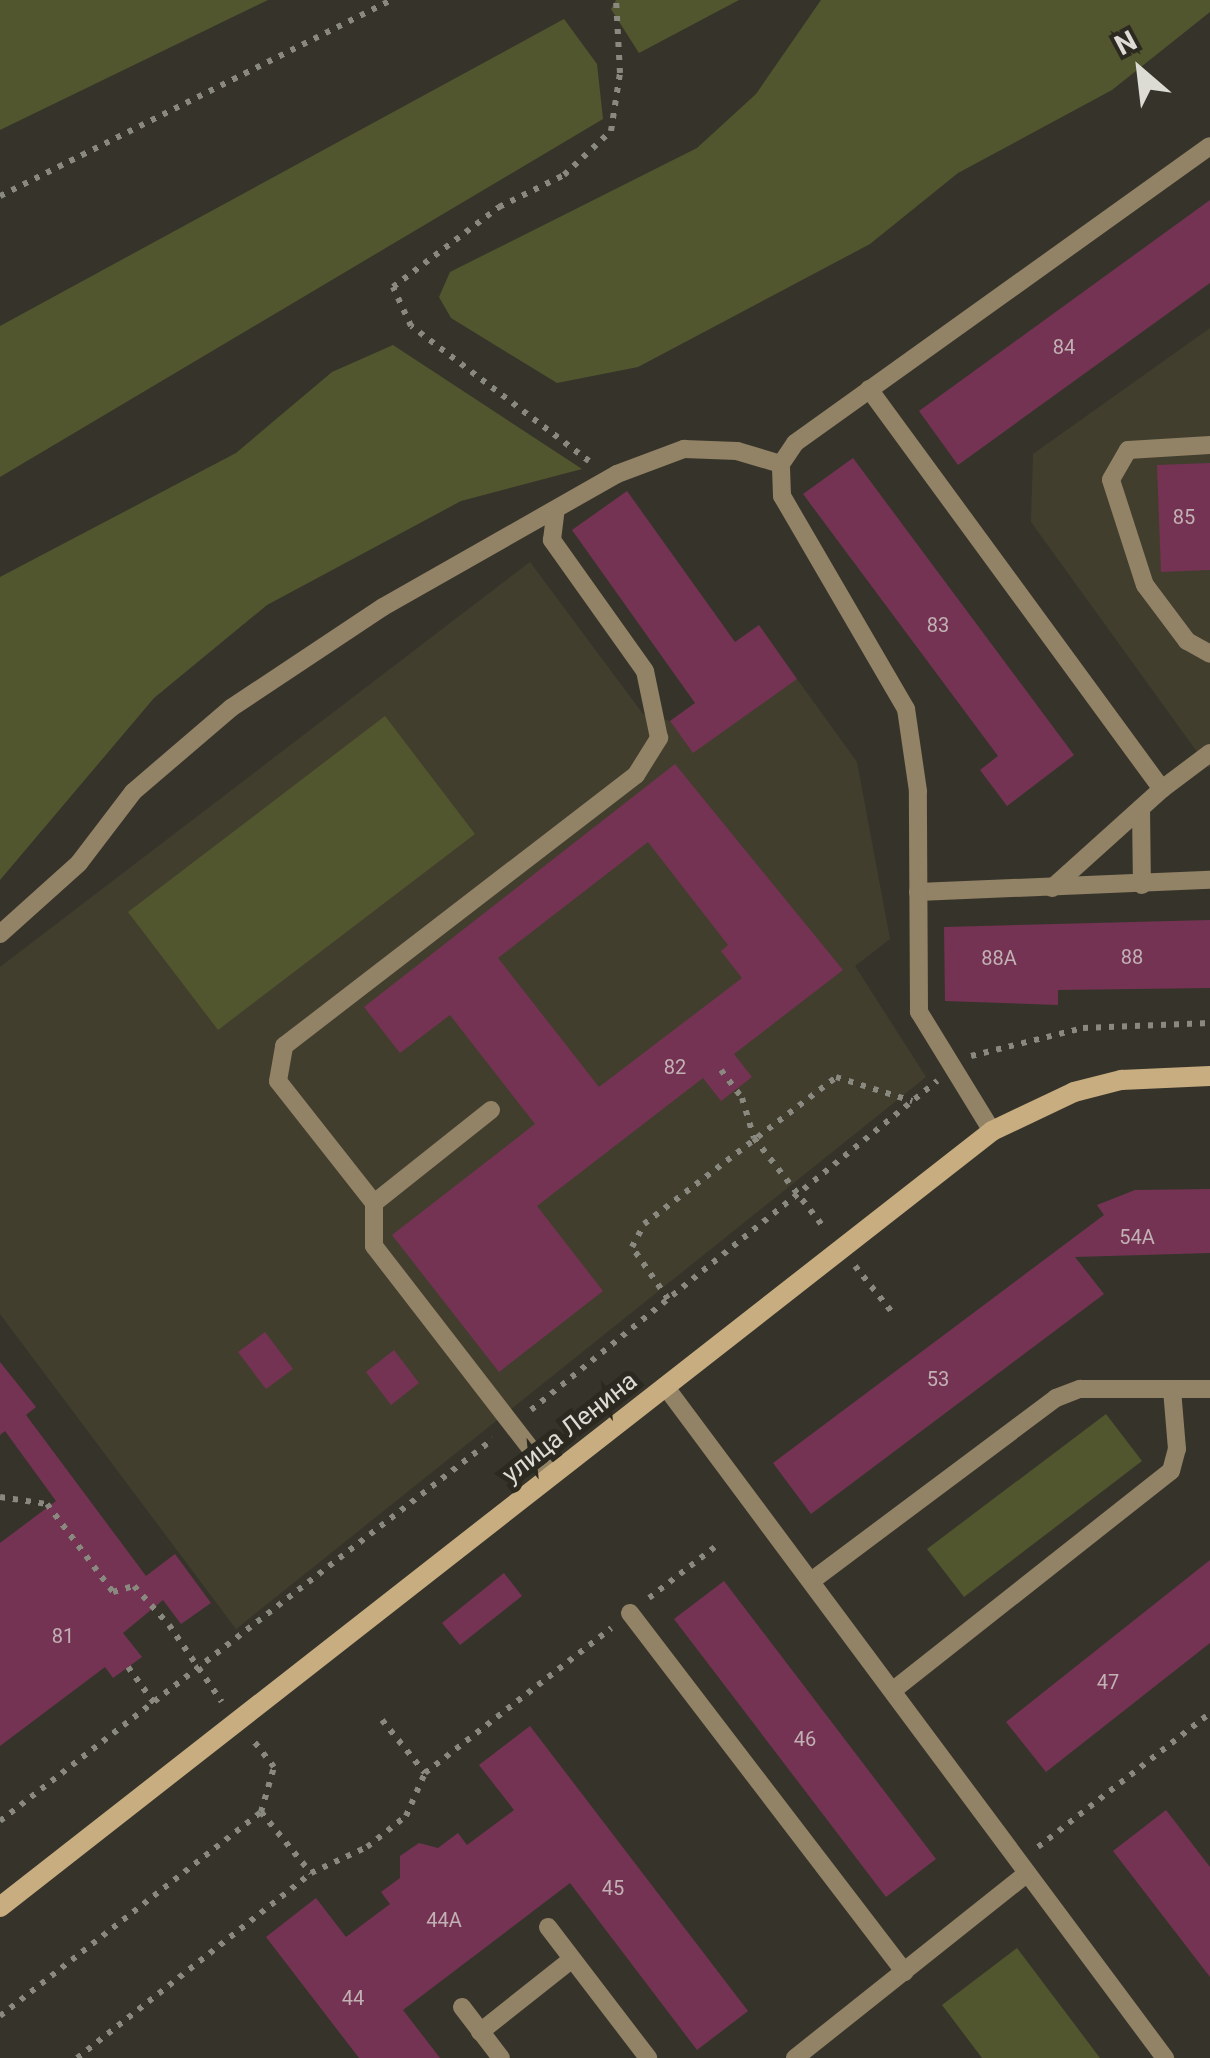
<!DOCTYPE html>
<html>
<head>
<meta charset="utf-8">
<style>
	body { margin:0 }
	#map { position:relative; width:1210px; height:2058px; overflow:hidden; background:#36342a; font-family:Roboto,sans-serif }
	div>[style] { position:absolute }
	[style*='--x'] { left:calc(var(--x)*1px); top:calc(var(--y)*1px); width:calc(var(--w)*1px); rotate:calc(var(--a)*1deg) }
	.built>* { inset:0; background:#423e2e }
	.green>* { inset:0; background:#51562e }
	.building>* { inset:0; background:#743353 }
	.path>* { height:6px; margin-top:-3px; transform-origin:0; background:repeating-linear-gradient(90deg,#8a8980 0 5px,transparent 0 13px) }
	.lane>* { height:18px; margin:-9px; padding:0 9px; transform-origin:9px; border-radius:9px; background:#928266 }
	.secondary>* { height:20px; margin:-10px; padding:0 10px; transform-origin:10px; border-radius:10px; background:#c8ad80 }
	span { translate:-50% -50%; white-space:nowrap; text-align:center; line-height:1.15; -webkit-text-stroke:10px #2c2a20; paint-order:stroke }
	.number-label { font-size:20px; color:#c2b1b4 }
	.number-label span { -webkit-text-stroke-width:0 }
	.street-label { font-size:25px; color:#dcdbd4 }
	.north { position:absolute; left:1090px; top:20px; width:100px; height:100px; -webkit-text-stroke:8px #2c2a20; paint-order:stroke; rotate:332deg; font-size:28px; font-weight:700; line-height:40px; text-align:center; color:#dcdbd4 }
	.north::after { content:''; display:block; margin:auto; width:35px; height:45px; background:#dcdbd4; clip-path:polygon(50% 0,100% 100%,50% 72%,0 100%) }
</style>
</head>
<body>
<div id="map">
	<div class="built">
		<i style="clip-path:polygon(1210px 328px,1210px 767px,1208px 767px,1031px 522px,1033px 454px)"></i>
		<i style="clip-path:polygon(530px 562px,643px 714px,670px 721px,693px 752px,797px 679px,857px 762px,890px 939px,855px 966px,926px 1077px,236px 1629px,0 1314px,0 967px)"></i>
	</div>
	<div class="green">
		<i style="clip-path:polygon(0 0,268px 0,0 130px)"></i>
		<i style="clip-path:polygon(616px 0,739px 0,639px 53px,611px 9px)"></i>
		<i style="clip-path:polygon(821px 0,1210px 0,1210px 12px,1112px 90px,958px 173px,870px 244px,638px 367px,557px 383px,451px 318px,439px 297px,450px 272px,697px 148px,756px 94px)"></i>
		<i style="clip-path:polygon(564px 19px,597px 64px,603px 119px,0 477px,0 326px)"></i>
		<i style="clip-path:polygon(393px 345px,582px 469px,461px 501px,267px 605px,154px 698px,0 880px,0 577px,236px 453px,332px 372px)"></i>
		<i style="clip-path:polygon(385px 716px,475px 834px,218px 1030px,128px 912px)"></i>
		<i style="clip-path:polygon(1106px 1414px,1142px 1461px,964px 1597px,927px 1549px)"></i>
		<i style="clip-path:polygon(1017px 1948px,1100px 2058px,982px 2058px,942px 2005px)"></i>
	</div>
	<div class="building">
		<i style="clip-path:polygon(1210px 200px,1210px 283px,958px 465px,919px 411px)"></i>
		<i style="clip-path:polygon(853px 458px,1074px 755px,1007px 806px,980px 770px,998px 756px,803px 494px)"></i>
		<i style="clip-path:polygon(1210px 463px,1210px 570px,1161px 572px,1157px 465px)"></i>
		<i style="clip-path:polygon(627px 491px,735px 642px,759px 625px,797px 679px,693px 753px,670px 721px,695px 703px,572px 530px)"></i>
		<i style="clip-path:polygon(evenodd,675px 764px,843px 970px,734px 1054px,752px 1077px,721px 1101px,703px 1078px,537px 1206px,603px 1291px,499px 1372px,392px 1235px,535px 1124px,450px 1015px,400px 1053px,364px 1007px,675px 764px,648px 842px,728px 945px,721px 951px,742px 978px,599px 1087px,498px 958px,648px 842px)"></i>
		<i style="clip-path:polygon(1210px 920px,1210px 988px,1058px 990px,1058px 1005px,945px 1001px,944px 927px)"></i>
		<i style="clip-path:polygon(1210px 1189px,1210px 1253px,1075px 1257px,1104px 1294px,811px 1514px,773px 1463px,1104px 1215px,1097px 1205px,1135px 1190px)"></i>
		<i style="clip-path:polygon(265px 1332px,293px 1369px,266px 1389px,238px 1352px)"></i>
		<i style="clip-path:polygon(394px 1350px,419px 1383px,391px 1405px,366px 1372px)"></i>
		<i style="clip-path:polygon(0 1362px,36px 1407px,26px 1415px,146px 1576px,175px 1554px,211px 1603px,181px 1624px,163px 1600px,123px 1633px,142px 1657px,113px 1678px,105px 1667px,0 1746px,0 1543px,56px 1501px,5px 1431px,0 1435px)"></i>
		<i style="clip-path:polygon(1210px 1560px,1210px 1643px,1046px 1772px,1006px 1722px)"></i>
		<i style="clip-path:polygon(504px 1573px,522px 1596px,460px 1645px,442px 1623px)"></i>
		<i style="clip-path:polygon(724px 1581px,936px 1859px,886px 1897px,674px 1619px)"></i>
		<i style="clip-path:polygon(530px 1726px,748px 2011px,697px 2050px,570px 1883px,403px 2010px,440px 2058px,359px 2058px,266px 1937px,316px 1898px,346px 1937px,390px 1904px,381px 1892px,400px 1878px,400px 1856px,419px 1843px,438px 1848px,458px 1833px,467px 1845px,514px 1810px,479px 1765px)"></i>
		<i style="clip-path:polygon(1166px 1810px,1210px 1867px,1210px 1977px,1113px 1851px)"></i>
	</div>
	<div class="path">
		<i style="--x:0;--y:196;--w:437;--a:-26.6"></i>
		<i style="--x:589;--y:461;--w:223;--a:-142.8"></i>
		<i style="--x:411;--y:326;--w:43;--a:-114.8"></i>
		<i style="--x:393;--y:287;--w:133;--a:-37"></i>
		<i style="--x:499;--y:207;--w:72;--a:-26.2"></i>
		<i style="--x:564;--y:175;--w:64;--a:-43.1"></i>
		<i style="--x:611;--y:131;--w:59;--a:-81.2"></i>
		<i style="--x:620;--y:73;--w:73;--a:-93.1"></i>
		<i style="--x:971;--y:1056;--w:115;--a:-14"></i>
		<i style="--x:1083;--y:1028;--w:127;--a:-2.3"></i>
		<i style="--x:721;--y:1070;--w:35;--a:53"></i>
		<i style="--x:742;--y:1098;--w:42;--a:73.3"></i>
		<i style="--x:754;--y:1138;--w:115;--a:52"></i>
		<i style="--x:855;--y:1266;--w:64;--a:51.3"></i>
		<i style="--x:668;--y:1299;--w:63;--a:-124.7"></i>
		<i style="--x:632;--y:1247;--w:26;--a:-62"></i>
		<i style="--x:644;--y:1224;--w:242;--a:-37.4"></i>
		<i style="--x:836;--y:1077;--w:80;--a:17.5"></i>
		<i style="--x:531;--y:1410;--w:523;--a:-39.02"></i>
		<i style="--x:0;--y:1497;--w:48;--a:8.5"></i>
		<i style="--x:47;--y:1504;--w:110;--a:53.1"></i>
		<i style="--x:113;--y:1592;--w:22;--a:-16"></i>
		<i style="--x:134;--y:1586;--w:52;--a:48.1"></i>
		<i style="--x:169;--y:1625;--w:93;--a:55.5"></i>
		<i style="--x:649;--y:1598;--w:83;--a:-37.7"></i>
		<i style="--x:128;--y:1667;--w:46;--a:53.9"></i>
		<i style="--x:382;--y:1720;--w:68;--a:50.9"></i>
		<i style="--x:261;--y:1812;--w:79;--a:50.7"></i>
		<i style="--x:0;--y:1821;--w:624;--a:-37.77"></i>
		<i style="--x:1038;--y:1847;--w:218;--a:-37.9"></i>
		<i style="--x:0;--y:2016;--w:331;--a:-38"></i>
		<i style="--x:261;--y:1812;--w:47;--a:-73.9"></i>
		<i style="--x:274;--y:1767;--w:36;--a:-128"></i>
		<i style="--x:77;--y:2058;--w:298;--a:-38.3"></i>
		<i style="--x:311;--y:1873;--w:62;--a:-24.9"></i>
		<i style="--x:367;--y:1847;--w:50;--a:-38.5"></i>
		<i style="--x:406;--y:1816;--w:47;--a:-66.2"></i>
		<i style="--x:425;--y:1773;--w:236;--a:-37.9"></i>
	</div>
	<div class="lane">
		<i style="--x:869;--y:389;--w:496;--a:53.8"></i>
		<i style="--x:1162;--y:789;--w:148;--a:138"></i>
		<i style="--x:1210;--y:445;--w:82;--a:176.5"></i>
		<i style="--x:1128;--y:450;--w:34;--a:120"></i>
		<i style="--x:1111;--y:480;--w:110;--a:72.1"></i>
		<i style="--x:1145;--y:585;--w:70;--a:53.1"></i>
		<i style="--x:1187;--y:641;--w:26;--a:29"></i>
		<i style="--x:1162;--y:789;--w:60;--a:-36.9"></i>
		<i style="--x:1141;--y:808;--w:77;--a:89.3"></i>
		<i style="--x:918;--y:892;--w:292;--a:-2.4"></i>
		<i style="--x:0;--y:934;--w:106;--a:-41.9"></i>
		<i style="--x:79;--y:863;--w:89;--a:-52.7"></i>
		<i style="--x:133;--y:792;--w:129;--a:-40.6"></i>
		<i style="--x:231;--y:708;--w:182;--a:-33.6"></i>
		<i style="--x:383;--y:607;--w:269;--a:-29.6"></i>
		<i style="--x:617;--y:474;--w:72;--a:-20.5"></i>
		<i style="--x:684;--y:449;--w:53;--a:2.2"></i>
		<i style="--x:737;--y:451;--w:46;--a:16.5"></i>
		<i style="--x:491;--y:1110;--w:149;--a:141.5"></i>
		<i style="--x:374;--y:1203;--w:43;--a:90"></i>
		<i style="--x:374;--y:1246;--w:289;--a:52.3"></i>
		<i style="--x:992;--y:1131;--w:140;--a:-121.5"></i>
		<i style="--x:919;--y:1012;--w:221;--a:-90.3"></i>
		<i style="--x:918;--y:791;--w:83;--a:-98.3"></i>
		<i style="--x:906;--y:709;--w:246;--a:-120.2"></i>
		<i style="--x:782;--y:496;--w:32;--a:-92"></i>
		<i style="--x:781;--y:464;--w:25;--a:-56"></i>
		<i style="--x:795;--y:443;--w:510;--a:-35.59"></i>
		<i style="--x:374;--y:1203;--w:155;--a:-128.2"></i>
		<i style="--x:278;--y:1081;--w:36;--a:-80"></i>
		<i style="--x:284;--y:1046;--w:444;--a:-37.6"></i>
		<i style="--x:636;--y:775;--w:44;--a:-58.1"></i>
		<i style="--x:659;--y:738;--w:68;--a:-101.8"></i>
		<i style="--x:645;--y:671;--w:161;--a:-125.4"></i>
		<i style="--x:552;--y:540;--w:31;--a:-83"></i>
		<i style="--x:665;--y:1386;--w:838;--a:53.35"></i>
		<i style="--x:814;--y:1579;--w:302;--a:-36.8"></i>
		<i style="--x:1056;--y:1398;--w:26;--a:-21"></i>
		<i style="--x:1080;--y:1389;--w:130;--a:0"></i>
		<i style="--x:630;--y:1613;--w:452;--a:52.6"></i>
		<i style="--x:896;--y:1688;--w:350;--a:-38.3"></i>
		<i style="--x:1171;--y:1471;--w:23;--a:-75"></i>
		<i style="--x:1177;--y:1449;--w:60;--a:-94.8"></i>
		<i style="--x:548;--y:1927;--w:165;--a:52.6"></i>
		<i style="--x:462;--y:2007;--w:64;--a:52.6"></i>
		<i style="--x:480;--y:2032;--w:117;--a:-38.4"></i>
		<i style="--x:795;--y:2058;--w:294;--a:-38.5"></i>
	</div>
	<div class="secondary">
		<i style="--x:0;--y:1907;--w:1259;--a:-38.03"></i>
		<i style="--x:992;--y:1131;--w:91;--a:-25.4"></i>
		<i style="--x:1074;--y:1092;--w:49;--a:-14.3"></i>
		<i style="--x:1121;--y:1080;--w:89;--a:-2.6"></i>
	</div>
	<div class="number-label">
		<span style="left:1064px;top:347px">84</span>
		<span style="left:1184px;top:517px">85</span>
		<span style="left:938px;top:625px">83</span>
		<span style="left:1132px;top:957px">88</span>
		<span style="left:999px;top:958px">88А</span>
		<span style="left:675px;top:1067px">82</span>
		<span style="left:1137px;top:1237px">54А</span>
		<span style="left:938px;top:1379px">53</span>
		<span style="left:63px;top:1636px">81</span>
		<span style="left:1108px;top:1682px">47</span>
		<span style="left:805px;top:1739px">46</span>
		<span style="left:613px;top:1888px">45</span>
		<span style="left:444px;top:1920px">44А</span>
		<span style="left:353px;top:1998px">44</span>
	</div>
	<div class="street-label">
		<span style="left:570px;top:1428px;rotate:-38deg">улица Ленина</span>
	</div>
	<div class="north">N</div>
</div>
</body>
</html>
